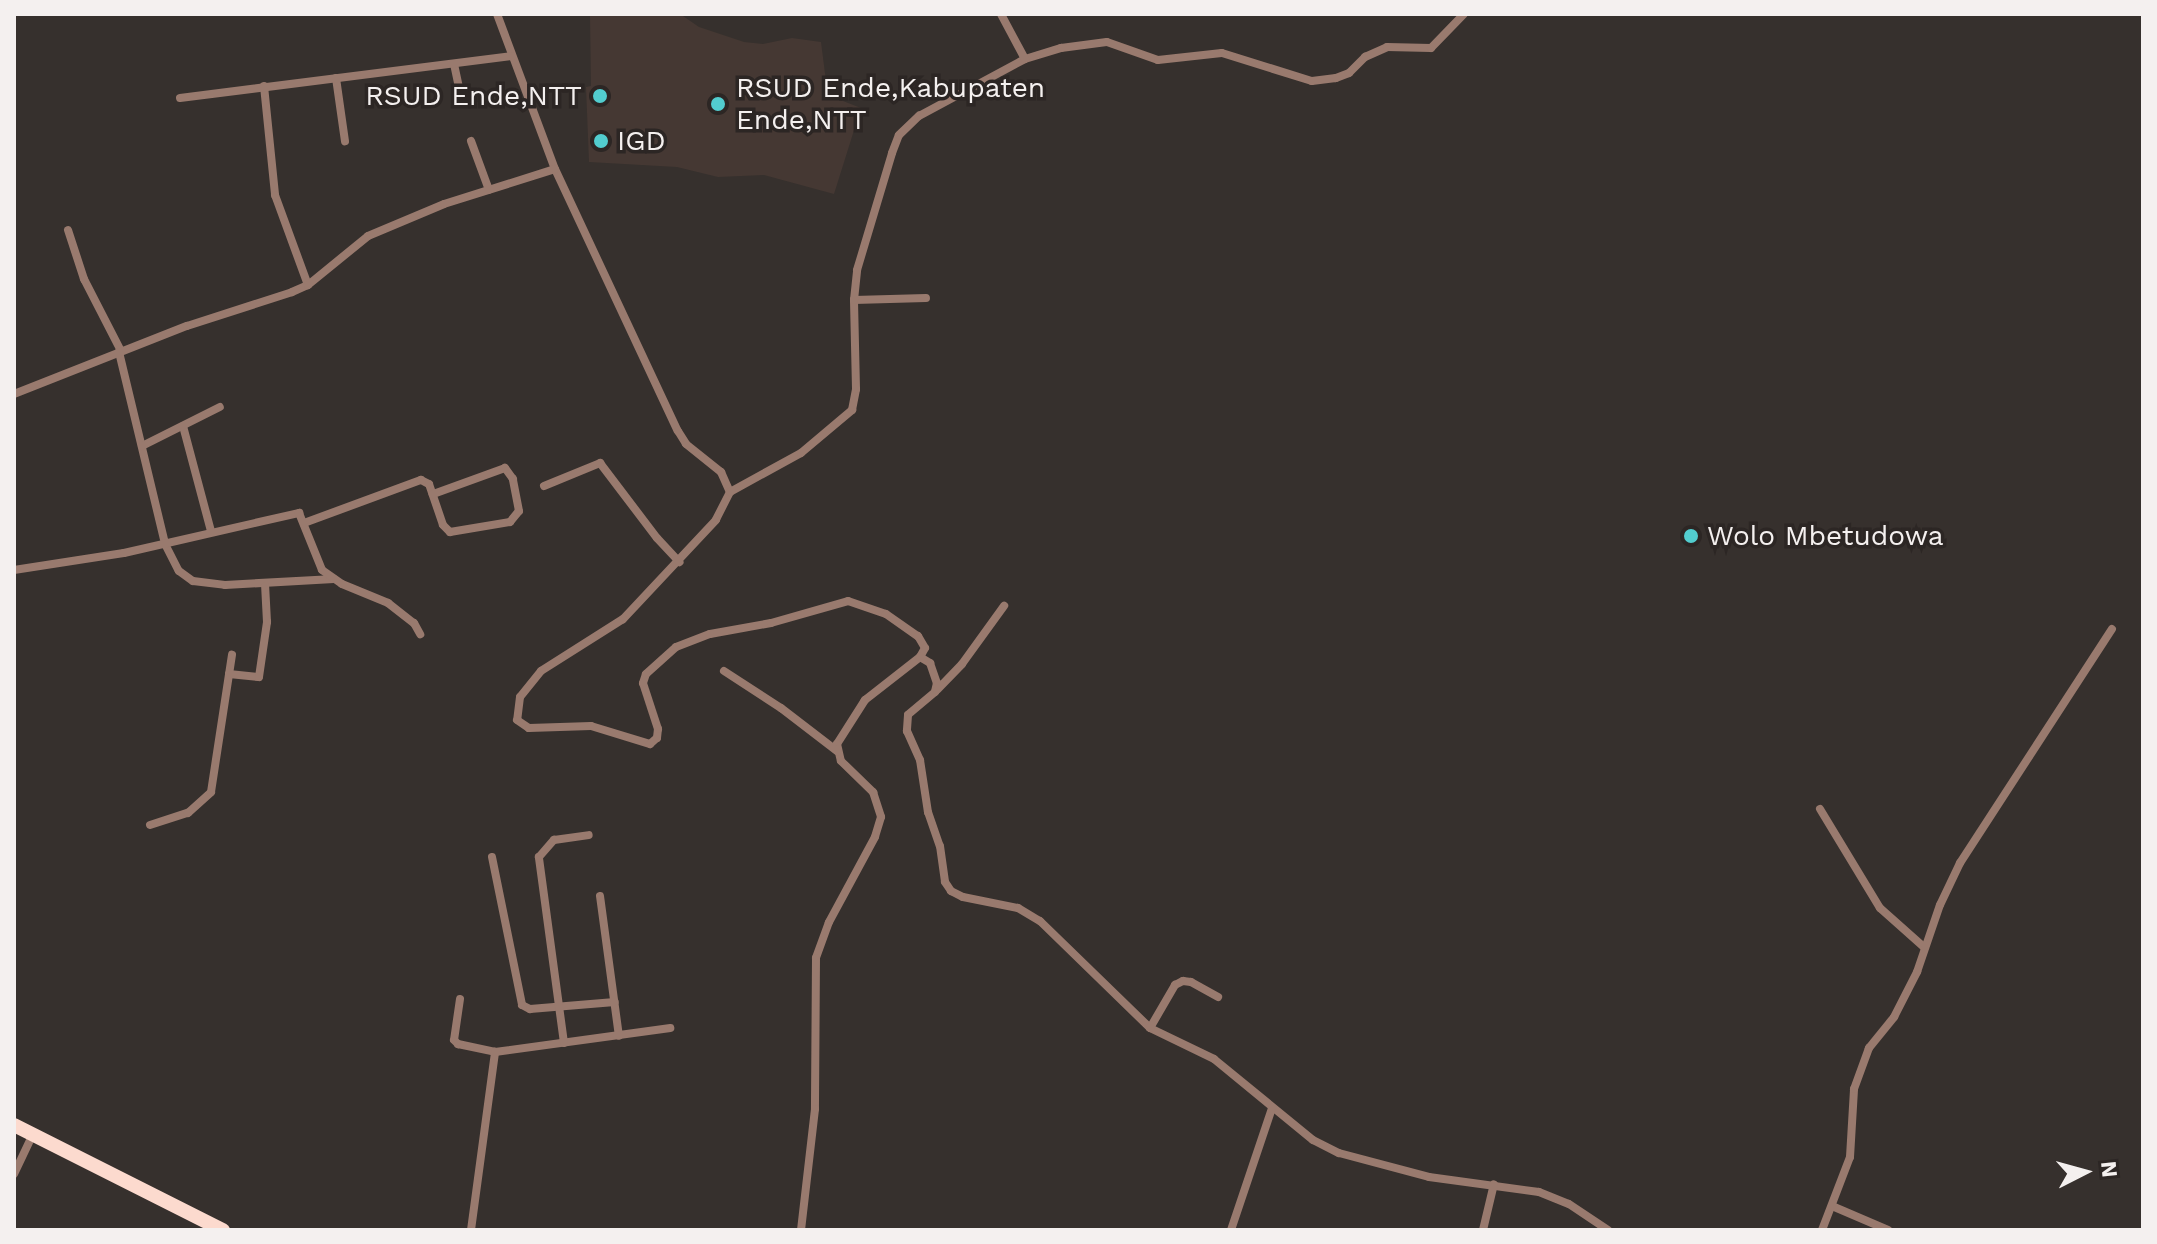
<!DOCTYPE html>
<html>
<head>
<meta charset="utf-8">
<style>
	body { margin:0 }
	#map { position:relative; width:2157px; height:1244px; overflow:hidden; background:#36302d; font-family:"Work Sans",sans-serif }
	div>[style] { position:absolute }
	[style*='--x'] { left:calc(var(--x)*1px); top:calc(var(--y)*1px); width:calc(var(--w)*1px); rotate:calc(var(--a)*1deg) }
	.built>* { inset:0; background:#453833 }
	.minor>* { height:8px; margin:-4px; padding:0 4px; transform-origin:4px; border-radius:4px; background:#997a6e }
	.trunk>* { height:14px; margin:-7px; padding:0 7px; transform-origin:7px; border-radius:7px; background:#fcdace }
	.dots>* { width:22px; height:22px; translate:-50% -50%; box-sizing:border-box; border:4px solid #2c2624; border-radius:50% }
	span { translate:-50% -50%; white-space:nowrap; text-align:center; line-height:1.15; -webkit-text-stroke:7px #2c2624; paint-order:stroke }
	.poi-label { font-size:28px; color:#f4f0ef }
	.left { translate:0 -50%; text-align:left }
	.right { translate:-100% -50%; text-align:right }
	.frame { position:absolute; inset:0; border:16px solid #f4f0ef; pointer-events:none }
	.north { position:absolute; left:2045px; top:1132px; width:80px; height:80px; -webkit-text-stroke:6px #2c2624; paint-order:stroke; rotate:84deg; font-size:22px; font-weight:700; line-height:32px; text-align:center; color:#f4f0ef }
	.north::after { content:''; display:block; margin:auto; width:28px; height:36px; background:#f4f0ef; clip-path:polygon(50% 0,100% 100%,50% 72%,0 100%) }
</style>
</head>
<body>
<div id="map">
	<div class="built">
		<i style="clip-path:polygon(590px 16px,683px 16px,699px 27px,744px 42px,763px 44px,792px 38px,821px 42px,827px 89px,838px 99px,861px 108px,834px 194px,764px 175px,718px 177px,677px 167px,589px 162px,586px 87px,591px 86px)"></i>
	</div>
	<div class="minor">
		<i style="--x:497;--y:14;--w:165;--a:69.5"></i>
		<i style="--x:555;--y:169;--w:289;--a:64.9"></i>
		<i style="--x:678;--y:431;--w:15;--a:58"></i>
		<i style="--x:686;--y:444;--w:45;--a:38.7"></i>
		<i style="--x:721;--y:472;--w:22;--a:66"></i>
		<i style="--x:730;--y:492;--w:31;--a:117"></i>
		<i style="--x:716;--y:520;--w:136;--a:133.2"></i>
		<i style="--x:623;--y:619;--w:97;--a:147.6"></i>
		<i style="--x:541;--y:671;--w:33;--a:129"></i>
		<i style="--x:520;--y:697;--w:23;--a:97"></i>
		<i style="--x:517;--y:720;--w:14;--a:34"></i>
		<i style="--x:529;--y:728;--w:62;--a:-1.8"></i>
		<i style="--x:591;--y:726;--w:62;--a:17"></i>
		<i style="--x:650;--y:744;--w:9;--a:-41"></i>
		<i style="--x:657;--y:738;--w:9;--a:-84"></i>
		<i style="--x:658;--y:729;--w:48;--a:-108.1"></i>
		<i style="--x:643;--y:683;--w:9;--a:-72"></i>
		<i style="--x:646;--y:674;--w:40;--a:-42"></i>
		<i style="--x:676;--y:647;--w:36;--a:-21"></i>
		<i style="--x:710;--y:634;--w:62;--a:-10.2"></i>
		<i style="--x:771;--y:623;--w:80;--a:-15.9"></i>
		<i style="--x:848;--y:601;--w:40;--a:18.9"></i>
		<i style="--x:886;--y:614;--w:39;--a:35"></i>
		<i style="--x:918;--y:636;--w:14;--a:60"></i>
		<i style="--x:925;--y:648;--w:10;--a:119"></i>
		<i style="--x:920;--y:657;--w:70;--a:142"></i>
		<i style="--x:865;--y:700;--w:52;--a:122.5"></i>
		<i style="--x:837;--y:744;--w:17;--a:77"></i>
		<i style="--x:841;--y:761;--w:45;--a:44.1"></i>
		<i style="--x:873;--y:792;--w:26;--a:72"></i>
		<i style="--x:881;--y:817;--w:21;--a:107"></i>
		<i style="--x:875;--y:837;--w:97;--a:118.4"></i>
		<i style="--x:829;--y:922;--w:38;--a:110"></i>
		<i style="--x:816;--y:958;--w:151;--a:90.4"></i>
		<i style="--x:815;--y:1109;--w:122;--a:96.6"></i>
		<i style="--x:1025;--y:59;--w:38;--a:-17"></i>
		<i style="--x:1061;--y:48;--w:46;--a:-7.4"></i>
		<i style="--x:1107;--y:42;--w:54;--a:19.4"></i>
		<i style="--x:1158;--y:60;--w:64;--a:-6.2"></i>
		<i style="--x:1222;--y:53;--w:94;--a:17.3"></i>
		<i style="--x:1312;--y:81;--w:24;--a:-7"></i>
		<i style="--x:1336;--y:78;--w:14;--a:-21"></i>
		<i style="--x:1349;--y:73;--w:23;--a:-45"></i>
		<i style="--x:1365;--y:57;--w:24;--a:-24"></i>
		<i style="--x:1387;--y:47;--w:44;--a:1.3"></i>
		<i style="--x:1431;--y:48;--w:47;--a:-45.9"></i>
		<i style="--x:454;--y:64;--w:25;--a:78"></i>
		<i style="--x:336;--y:78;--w:64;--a:81.9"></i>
		<i style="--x:264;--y:86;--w:110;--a:84.2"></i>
		<i style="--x:275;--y:195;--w:96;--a:69.9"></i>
		<i style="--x:180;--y:98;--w:334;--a:-7.2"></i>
		<i style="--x:471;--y:141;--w:52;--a:69.8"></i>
		<i style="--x:68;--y:230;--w:52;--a:71.9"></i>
		<i style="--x:84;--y:279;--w:81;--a:62.8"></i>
		<i style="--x:854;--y:300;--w:72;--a:-1.6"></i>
		<i style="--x:119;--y:352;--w:197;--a:76.5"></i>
		<i style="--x:165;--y:544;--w:30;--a:63"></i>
		<i style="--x:179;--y:571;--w:17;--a:36"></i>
		<i style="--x:193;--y:581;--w:32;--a:7"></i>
		<i style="--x:225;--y:585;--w:109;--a:-3.2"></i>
		<i style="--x:14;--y:394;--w:186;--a:-21.5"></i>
		<i style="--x:187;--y:326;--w:110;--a:-17.9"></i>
		<i style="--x:292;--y:292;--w:17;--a:-24"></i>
		<i style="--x:308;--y:285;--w:77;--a:-39.2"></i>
		<i style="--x:368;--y:236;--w:82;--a:-22.8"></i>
		<i style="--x:444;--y:204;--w:116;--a:-17.5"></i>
		<i style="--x:183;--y:426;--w:109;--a:75.1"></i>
		<i style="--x:142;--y:446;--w:87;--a:-26.6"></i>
		<i style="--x:544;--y:486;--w:61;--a:-22.3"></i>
		<i style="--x:600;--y:463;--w:94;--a:52.8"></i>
		<i style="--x:657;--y:538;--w:33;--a:47"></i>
		<i style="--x:730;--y:492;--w:81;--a:-28.8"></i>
		<i style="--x:801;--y:453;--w:67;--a:-40.1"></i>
		<i style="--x:852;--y:410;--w:21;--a:-79"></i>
		<i style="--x:856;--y:389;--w:89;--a:-91.3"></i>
		<i style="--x:854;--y:300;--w:30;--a:-84"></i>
		<i style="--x:857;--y:270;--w:122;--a:-73.3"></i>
		<i style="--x:892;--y:153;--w:19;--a:-69"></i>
		<i style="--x:899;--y:135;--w:28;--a:-44"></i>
		<i style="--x:919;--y:116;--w:120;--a:-28.3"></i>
		<i style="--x:1025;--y:59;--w:51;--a:-118.1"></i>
		<i style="--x:304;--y:523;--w:125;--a:-20.2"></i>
		<i style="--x:421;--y:480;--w:9;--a:27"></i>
		<i style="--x:429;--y:484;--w:43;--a:71.1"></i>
		<i style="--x:443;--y:525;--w:10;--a:45"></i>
		<i style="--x:450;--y:532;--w:61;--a:-9.5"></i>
		<i style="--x:510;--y:522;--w:14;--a:-51"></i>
		<i style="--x:519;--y:511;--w:33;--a:-101"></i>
		<i style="--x:513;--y:479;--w:14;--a:-126"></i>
		<i style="--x:505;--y:468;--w:77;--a:160.1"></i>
		<i style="--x:14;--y:570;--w:111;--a:-8.8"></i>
		<i style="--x:124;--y:553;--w:180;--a:-12.9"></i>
		<i style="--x:299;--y:513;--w:61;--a:68"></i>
		<i style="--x:322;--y:570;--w:24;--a:35"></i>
		<i style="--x:342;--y:584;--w:50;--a:22.4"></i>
		<i style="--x:388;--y:603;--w:33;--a:38"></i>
		<i style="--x:414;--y:623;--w:13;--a:61"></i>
		<i style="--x:920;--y:657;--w:12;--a:31"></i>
		<i style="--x:930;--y:663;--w:21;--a:71"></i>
		<i style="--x:937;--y:683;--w:9;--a:103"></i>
		<i style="--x:935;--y:692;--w:35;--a:140"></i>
		<i style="--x:908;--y:715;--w:16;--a:94"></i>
		<i style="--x:907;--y:731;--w:32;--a:66"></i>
		<i style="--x:920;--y:760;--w:53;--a:81.3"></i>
		<i style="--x:928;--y:812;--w:36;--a:71"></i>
		<i style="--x:940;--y:846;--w:36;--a:82"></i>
		<i style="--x:945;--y:882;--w:11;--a:56"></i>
		<i style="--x:951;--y:891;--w:13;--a:27"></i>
		<i style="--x:963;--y:897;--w:56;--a:11.3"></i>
		<i style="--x:1018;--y:908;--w:26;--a:31"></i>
		<i style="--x:1040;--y:921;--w:153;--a:44.2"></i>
		<i style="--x:1150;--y:1028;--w:71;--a:25.8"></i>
		<i style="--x:1214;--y:1059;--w:128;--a:39.3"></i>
		<i style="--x:1313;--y:1140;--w:29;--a:27"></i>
		<i style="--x:1339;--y:1153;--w:93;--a:14.9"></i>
		<i style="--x:1429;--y:1177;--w:111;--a:7.8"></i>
		<i style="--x:1539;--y:1192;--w:32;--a:22"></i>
		<i style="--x:1569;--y:1204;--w:47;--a:33.7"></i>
		<i style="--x:724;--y:671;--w:68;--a:33"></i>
		<i style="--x:781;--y:708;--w:71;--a:37.5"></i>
		<i style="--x:229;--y:674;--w:30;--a:6"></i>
		<i style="--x:259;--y:677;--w:56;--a:-81.7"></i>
		<i style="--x:267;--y:622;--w:36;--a:-93"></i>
		<i style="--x:937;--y:690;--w:36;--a:-46"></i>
		<i style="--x:962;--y:664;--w:72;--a:-54.1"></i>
		<i style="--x:1820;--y:809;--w:116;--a:58.8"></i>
		<i style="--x:1880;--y:908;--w:59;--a:41.6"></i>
		<i style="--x:150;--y:825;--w:40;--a:-18"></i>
		<i style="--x:188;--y:813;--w:31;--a:-42"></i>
		<i style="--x:211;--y:792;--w:139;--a:-81.3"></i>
		<i style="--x:492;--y:857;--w:151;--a:78.5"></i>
		<i style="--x:522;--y:1005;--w:9;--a:27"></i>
		<i style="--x:530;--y:1009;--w:85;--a:-4.7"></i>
		<i style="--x:600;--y:896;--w:141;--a:82.3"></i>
		<i style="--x:460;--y:999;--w:41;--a:98.3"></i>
		<i style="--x:454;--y:1040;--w:6;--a:45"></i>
		<i style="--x:458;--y:1044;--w:38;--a:12"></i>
		<i style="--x:495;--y:1052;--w:177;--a:-7.8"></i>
		<i style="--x:1150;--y:1028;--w:50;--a:-59.8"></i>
		<i style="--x:1175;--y:985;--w:9;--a:-27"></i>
		<i style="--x:1183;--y:981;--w:8;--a:7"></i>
		<i style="--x:1191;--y:982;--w:31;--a:29"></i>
		<i style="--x:564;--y:1043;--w:188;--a:-97.7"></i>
		<i style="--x:539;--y:857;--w:23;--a:-49"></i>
		<i style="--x:554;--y:840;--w:35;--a:-8"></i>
		<i style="--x:14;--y:1174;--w:44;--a:-64.6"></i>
		<i style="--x:1832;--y:1206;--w:61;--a:23.2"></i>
		<i style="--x:471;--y:1230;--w:180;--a:-82.3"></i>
		<i style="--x:1231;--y:1230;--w:129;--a:-71.4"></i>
		<i style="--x:1483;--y:1230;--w:47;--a:-76.6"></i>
		<i style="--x:1822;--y:1230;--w:78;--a:-69"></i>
		<i style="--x:1850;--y:1157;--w:68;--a:-86.6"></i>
		<i style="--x:1854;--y:1089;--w:44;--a:-69.9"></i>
		<i style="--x:1869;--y:1048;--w:40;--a:-51"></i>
		<i style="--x:1894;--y:1017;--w:51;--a:-62.9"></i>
		<i style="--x:1917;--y:972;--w:71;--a:-71.1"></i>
		<i style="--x:1940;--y:905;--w:47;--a:-64.5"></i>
		<i style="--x:1960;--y:863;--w:279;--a:-57"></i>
	</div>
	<div class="trunk">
		<i style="--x:14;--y:1125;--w:234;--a:26.7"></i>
	</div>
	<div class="dots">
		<i style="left:600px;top:96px;background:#52cdcf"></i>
		<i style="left:718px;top:104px;background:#52cdcf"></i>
		<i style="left:601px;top:141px;background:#52cdcf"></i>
		<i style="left:1691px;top:536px;background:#52cdcf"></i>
	</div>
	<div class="poi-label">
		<span class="left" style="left:736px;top:104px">RSUD Ende,Kabupaten<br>Ende,NTT</span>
		<span class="right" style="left:582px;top:96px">RSUD Ende,NTT</span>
		<span class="left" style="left:617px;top:141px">IGD</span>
		<span class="left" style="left:1707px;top:536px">Wolo Mbetudowa</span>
	</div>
	<div class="frame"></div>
	<div class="north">N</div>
</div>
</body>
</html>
